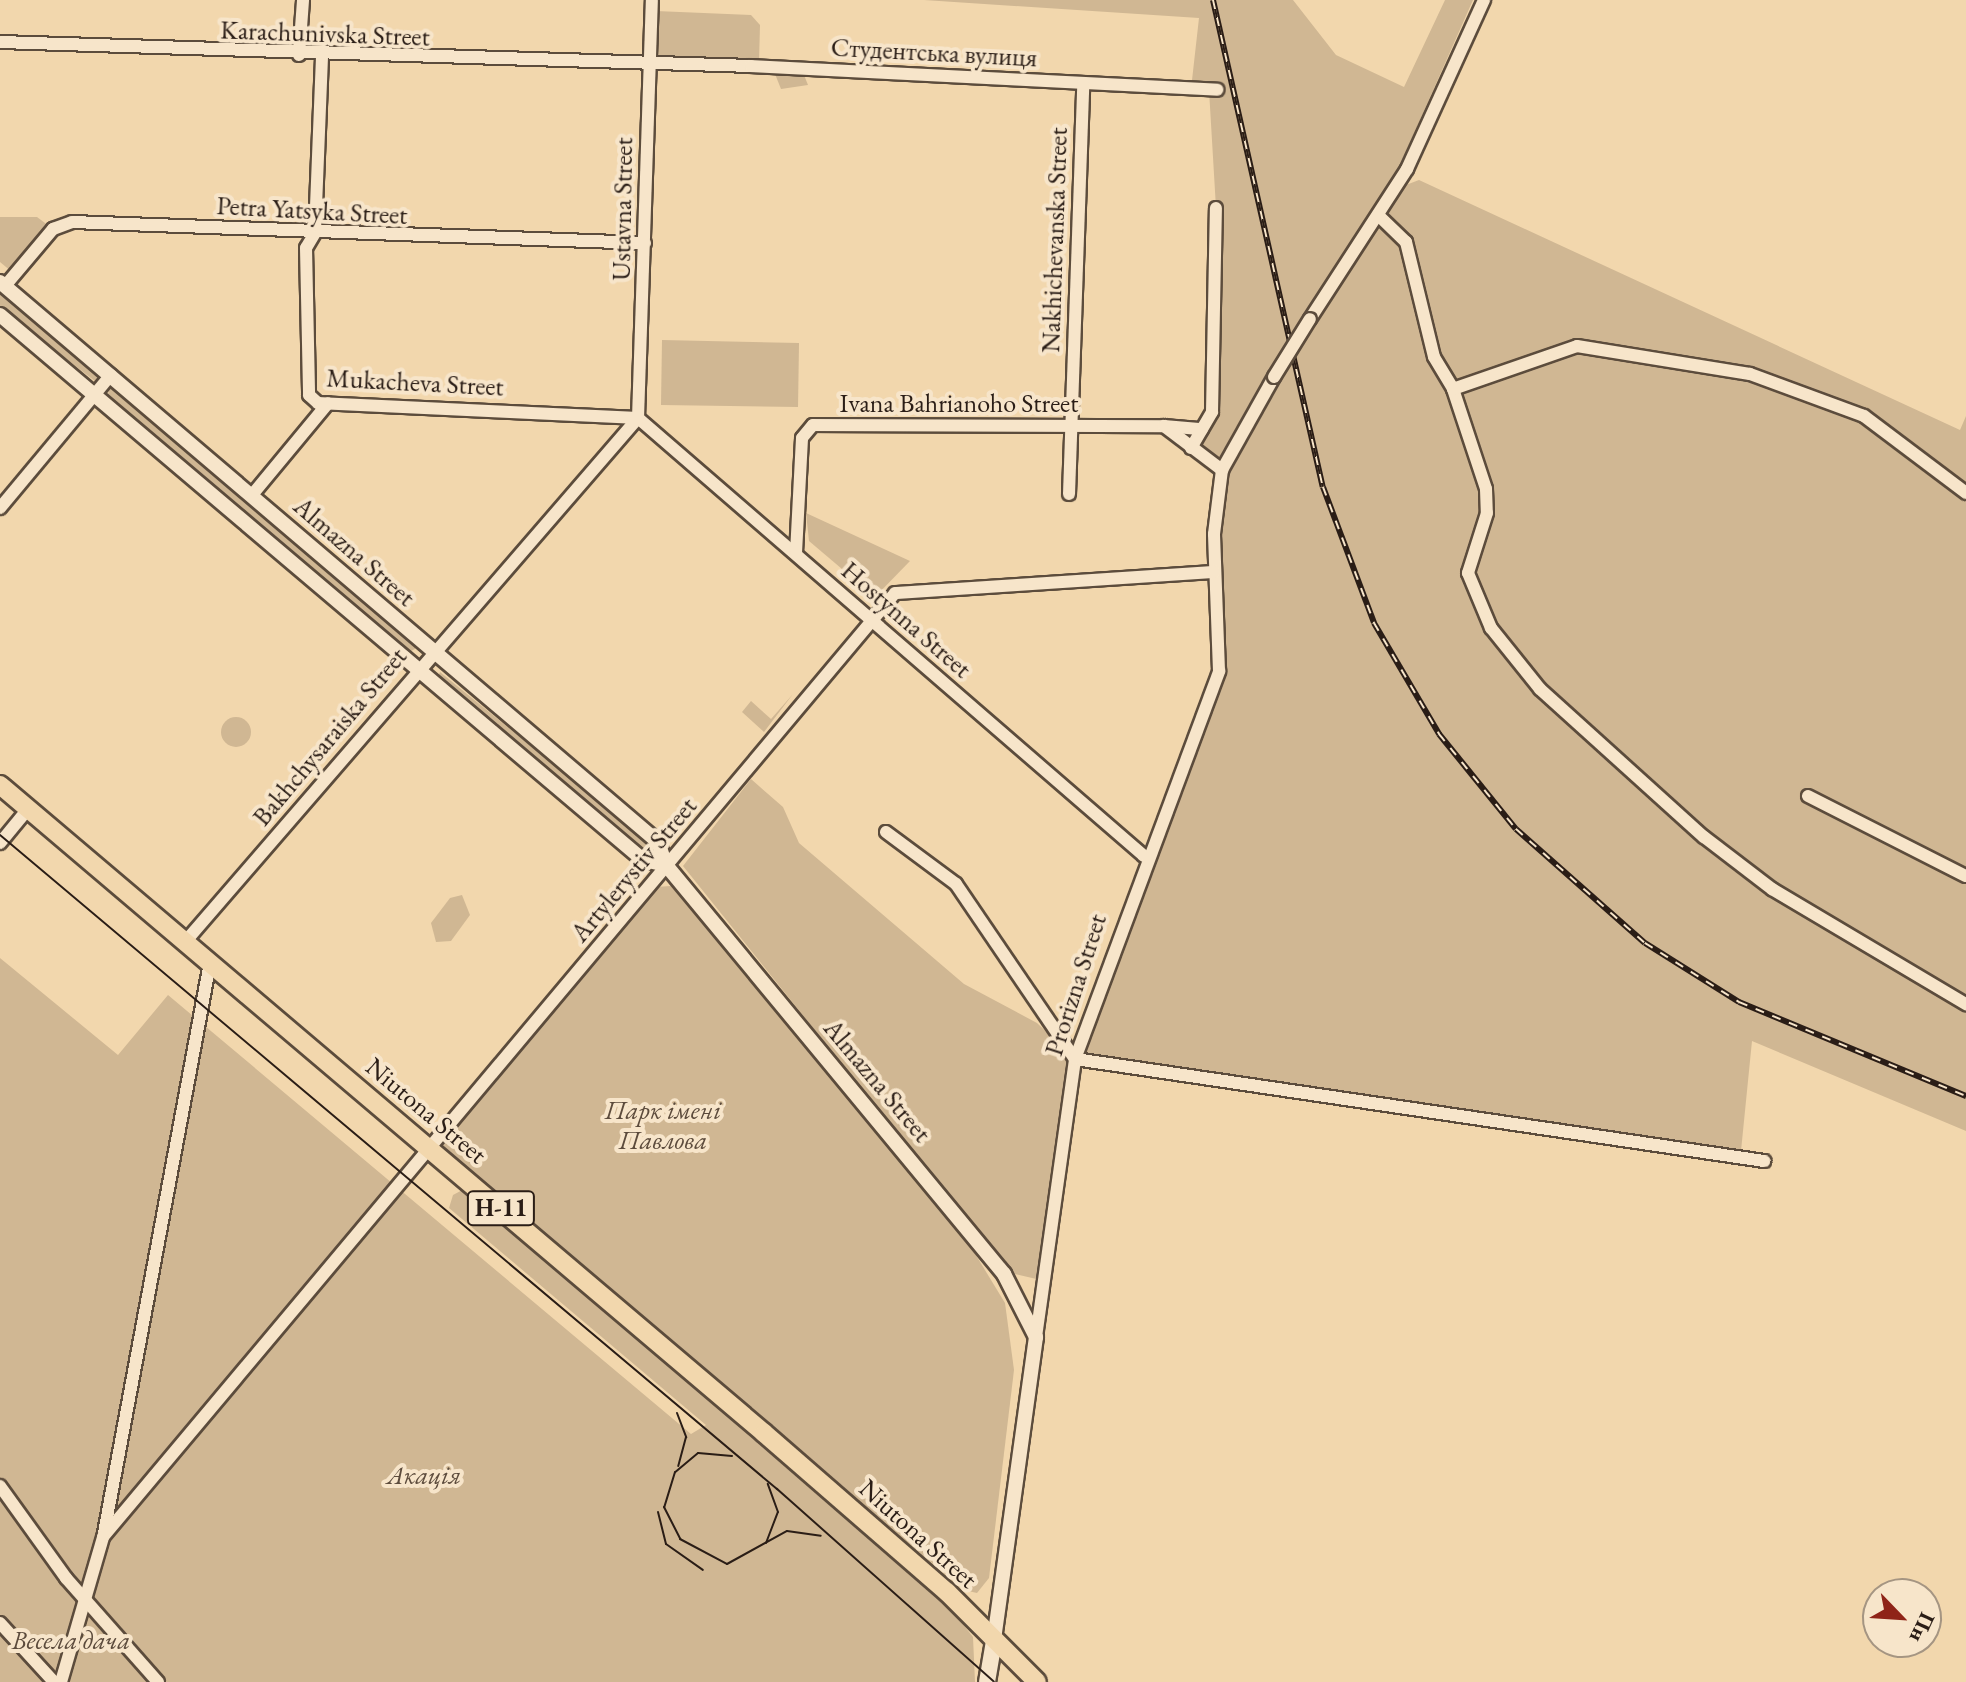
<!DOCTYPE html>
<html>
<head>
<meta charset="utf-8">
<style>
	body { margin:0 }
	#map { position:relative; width:1966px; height:1682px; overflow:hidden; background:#f2d7ad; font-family:"EB Garamond",serif }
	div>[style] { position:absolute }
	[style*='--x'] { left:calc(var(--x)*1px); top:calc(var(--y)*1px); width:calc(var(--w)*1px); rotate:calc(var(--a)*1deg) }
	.green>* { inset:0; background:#d0b793 }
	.round { border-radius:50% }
	.roads { filter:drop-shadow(2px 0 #5c4c3c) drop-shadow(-2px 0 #5c4c3c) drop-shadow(0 2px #5c4c3c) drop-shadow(0 -2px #5c4c3c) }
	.minor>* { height:12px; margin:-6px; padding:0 6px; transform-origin:6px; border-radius:6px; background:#f7e5ca }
	.tertiary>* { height:14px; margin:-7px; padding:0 7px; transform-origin:7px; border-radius:7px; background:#f7e5ca }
	.secondary>* { height:16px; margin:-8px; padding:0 8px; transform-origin:8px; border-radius:8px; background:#f7e5ca }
	.primary>* { height:18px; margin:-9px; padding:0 9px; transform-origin:9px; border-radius:9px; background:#f2d7ad }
	.tram>* { height:2px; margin:-1px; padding:0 1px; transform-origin:1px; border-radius:1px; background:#2a1d16 }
	.rail>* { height:6px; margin-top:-3px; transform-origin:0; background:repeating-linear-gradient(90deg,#f7e5ca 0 9px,#2a1d16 0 18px); box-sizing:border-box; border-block:2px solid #2a1d16 }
	.bridges { filter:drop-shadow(2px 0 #5c4c3c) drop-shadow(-2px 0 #5c4c3c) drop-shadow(0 2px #5c4c3c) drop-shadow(0 -2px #5c4c3c) }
	.minor-bridge>* { height:12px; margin:-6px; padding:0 6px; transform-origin:6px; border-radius:6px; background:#f7e5ca }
	span { translate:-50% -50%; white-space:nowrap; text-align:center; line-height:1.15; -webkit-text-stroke:8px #f7e5ca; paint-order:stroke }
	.shield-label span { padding:2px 6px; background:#f7e5ca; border:2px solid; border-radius:6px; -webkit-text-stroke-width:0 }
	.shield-label { font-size:24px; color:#2a1d16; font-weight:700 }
	.street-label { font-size:26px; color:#2a1d16 }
	.park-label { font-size:26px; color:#5c4b3c; font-style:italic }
	.north { position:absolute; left:1862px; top:1578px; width:80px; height:80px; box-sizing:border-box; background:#f7e5ca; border:2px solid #a59582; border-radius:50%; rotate:115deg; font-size:22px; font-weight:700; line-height:32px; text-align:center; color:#2a1d16 }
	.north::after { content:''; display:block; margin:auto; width:28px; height:36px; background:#8f2418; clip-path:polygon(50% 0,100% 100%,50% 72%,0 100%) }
</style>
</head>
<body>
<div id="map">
	<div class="green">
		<i style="clip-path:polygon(924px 0,1293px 0,1336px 55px,1404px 87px,1445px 0,1473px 0,1400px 165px,1305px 315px,1310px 333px,1398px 188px,1419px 180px,1960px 430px,1966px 416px,1966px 1131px,1752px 1041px,1740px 1161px,1075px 1059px,1045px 1281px,1010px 1273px,683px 866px,751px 779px,783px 807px,799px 843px,964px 984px,1037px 1023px,1075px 1059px,1219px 671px,1214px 572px,1222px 470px,1191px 448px,1210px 421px,1216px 208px,1209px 90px,1191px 89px,1199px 18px)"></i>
		<i style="clip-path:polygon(656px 11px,751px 15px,760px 25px,759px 62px,656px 61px)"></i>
		<i style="clip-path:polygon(775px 74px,804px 75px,808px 85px,781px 89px)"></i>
		<i style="clip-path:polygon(0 217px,37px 217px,49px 226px,12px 272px,0 262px)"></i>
		<i style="clip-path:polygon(0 290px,98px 374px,96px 382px,0 307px)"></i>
		<i style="clip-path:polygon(662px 340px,799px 343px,798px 407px,661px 405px)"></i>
		<i style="clip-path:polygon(112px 384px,415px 643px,415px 649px,407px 653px,107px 396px)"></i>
		<i style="clip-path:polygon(806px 513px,910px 561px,875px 597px,809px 541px)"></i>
		<i style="clip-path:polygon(440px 672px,651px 844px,649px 852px,438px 677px)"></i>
		<i style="clip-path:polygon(793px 694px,764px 732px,742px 712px,751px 701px,771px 719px)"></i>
		<i class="round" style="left:221px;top:717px;width:30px;height:30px"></i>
		<i style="clip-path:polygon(671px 886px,974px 1252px,1005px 1303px,1014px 1370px,989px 1578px,977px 1593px,964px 1590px,439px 1145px,655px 887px)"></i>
		<i style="clip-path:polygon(462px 895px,470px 915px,451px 941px,436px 942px,431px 923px,450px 898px)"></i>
		<i style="clip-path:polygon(0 958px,118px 1055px,168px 995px,691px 1434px,706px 1425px,449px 1208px,453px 1195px,468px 1187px,934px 1588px,973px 1637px,975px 1682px,0 1682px)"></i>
	</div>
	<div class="roads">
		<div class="minor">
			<i style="--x:0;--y:42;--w:751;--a:1.83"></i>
			<i style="--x:751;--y:66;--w:467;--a:2.9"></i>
			<i style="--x:299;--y:55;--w:55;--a:-85.8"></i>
			<i style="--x:322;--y:57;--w:176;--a:92.3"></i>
			<i style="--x:315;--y:233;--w:17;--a:121"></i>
			<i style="--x:306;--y:248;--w:147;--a:88.8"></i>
			<i style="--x:309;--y:395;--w:12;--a:42"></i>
			<i style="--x:318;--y:403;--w:320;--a:2.7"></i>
			<i style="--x:1378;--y:215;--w:39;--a:44"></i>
			<i style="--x:1406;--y:242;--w:118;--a:76.3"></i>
			<i style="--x:1434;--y:357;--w:37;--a:59"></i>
			<i style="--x:1453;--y:389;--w:105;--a:71.7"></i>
			<i style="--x:1486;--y:489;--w:24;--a:88"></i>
			<i style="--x:1487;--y:513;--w:63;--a:107.6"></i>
			<i style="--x:1468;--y:573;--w:60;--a:67.3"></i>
			<i style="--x:1491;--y:628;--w:78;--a:51.2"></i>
			<i style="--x:1540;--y:689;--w:221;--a:42.1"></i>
			<i style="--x:1704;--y:837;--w:86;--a:37.4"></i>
			<i style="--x:1772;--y:889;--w:226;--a:30.7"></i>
			<i style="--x:5;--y:286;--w:75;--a:-49.9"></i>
			<i style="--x:53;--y:229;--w:20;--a:-20"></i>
			<i style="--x:72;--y:222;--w:573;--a:2.1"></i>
			<i style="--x:1310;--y:319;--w:179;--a:-57.1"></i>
			<i style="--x:1407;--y:169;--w:186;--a:-65.5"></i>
			<i style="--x:1453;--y:389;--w:131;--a:-19.1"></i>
			<i style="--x:1577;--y:346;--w:175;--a:9.2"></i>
			<i style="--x:1750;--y:374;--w:121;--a:20.2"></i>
			<i style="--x:1864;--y:416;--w:128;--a:37"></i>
			<i style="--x:638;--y:418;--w:669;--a:40.88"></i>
			<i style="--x:638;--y:418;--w:418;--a:-88.1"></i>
			<i style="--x:1164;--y:426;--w:38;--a:5"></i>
			<i style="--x:1191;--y:448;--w:42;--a:-59.7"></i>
			<i style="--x:1212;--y:412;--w:204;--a:-88.9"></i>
			<i style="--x:1069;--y:494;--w:411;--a:-88"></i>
			<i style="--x:252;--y:495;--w:119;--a:-50.4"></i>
			<i style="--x:0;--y:508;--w:173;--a:-50.2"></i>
			<i style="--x:796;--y:553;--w:115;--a:-87"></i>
			<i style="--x:802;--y:438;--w:17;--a:-50"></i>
			<i style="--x:813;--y:425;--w:351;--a:0.2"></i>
			<i style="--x:1164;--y:426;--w:73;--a:37.2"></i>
			<i style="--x:1808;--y:796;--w:177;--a:26.9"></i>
			<i style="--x:886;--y:832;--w:87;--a:36.6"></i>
			<i style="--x:956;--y:884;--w:212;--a:55.8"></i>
			<i style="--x:1075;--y:1059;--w:697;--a:8.42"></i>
			<i style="--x:0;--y:843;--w:44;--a:-50.5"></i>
			<i style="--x:185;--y:942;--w:693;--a:-49.16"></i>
			<i style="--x:1036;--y:1337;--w:281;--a:-82"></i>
			<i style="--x:1075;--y:1059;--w:414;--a:-69.6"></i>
			<i style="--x:1219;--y:671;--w:137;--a:-92.1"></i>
			<i style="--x:1214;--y:534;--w:64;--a:-82.9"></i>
			<i style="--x:1222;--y:470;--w:107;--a:-60.8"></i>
			<i style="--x:0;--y:1486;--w:113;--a:54.3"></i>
			<i style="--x:66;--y:1578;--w:139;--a:48.5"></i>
			<i style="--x:104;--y:1533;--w:580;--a:-79.47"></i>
			<i style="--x:0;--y:1623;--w:80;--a:47.5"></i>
			<i style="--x:61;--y:1682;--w:151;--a:-73.8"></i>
			<i style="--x:103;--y:1537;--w:1232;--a:-50"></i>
			<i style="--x:895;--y:593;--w:320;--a:-3.8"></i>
		</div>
		<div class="tertiary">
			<i style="--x:0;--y:282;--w:864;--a:40.4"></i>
			<i style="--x:658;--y:842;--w:24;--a:71"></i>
			<i style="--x:666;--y:865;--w:531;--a:50.43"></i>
			<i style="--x:1004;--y:1274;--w:71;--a:63.1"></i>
			<i style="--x:1036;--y:1337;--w:307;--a:97.9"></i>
			<i style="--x:0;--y:315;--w:843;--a:40.28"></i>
			<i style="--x:643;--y:860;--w:24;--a:12"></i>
		</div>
		<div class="secondary">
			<i style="--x:987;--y:1682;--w:42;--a:-80.3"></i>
		</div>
		<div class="primary">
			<i style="--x:0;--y:785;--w:1002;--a:40.3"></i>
			<i style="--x:764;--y:1433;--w:242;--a:41"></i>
			<i style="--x:947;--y:1592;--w:127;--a:45"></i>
		</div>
	</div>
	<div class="tram">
		<i style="--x:0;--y:835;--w:1016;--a:40.09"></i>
		<i style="--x:777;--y:1489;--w:290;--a:41.6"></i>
		<i style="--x:677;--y:1413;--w:26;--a:69"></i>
		<i style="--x:686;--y:1437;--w:30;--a:105"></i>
		<i style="--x:732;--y:1456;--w:34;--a:-175"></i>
		<i style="--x:698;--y:1453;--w:30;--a:140"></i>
		<i style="--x:675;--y:1472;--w:37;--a:107"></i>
		<i style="--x:664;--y:1507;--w:36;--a:63"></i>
		<i style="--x:680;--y:1539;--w:53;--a:28"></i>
		<i style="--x:727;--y:1564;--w:68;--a:-28.8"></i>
		<i style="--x:787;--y:1531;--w:34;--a:8"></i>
		<i style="--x:658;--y:1512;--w:33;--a:76"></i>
		<i style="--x:666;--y:1544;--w:45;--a:35.1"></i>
		<i style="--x:766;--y:1543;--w:33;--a:-69"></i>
		<i style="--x:778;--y:1512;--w:30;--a:-110"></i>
	</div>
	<div class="rail">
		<i style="--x:1213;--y:0;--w:499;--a:77.3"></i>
		<i style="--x:1323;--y:487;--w:145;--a:69.4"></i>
		<i style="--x:1374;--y:623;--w:129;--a:59.6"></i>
		<i style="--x:1439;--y:734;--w:122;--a:51"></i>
		<i style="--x:1516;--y:829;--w:172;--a:41.5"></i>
		<i style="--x:1645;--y:943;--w:111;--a:32.1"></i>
		<i style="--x:1739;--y:1002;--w:246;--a:22.5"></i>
	</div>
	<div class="bridges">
		<div class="minor-bridge">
			<i style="--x:1274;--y:377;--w:68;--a:-58.2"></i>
		</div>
	</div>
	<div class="shield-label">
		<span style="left:501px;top:1208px">Н-11</span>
	</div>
	<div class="street-label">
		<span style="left:325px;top:34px;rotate:2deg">Karachunivska Street</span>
		<span style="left:934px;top:53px;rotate:3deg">Студентська вулиця</span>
		<span style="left:623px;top:209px;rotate:-89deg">Ustavna Street</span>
		<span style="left:312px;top:211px;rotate:3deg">Petra Yatsyka Street</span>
		<span style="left:1055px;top:240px;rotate:-88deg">Nakhichevanska Street</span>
		<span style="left:415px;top:383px;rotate:3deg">Mukacheva Street</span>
		<span style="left:959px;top:404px">Ivana Bahrianoho Street</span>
		<span style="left:354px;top:552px;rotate:41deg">Almazna Street</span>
		<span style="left:906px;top:620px;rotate:41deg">Hostynna Street</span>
		<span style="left:330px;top:737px;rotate:-50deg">Bakhchysaraiska Street</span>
		<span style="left:634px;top:870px;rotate:-50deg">Artylerystiv Street</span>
		<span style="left:1076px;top:985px;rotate:-72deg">Prorizna Street</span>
		<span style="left:877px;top:1081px;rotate:50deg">Almazna Street</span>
		<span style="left:426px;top:1111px;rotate:40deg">Niutona Street</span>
		<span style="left:918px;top:1534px;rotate:42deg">Niutona Street</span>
	</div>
	<div class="park-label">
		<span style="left:663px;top:1126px">Парк імені<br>Павлова</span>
		<span style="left:424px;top:1476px">Акація</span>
		<span style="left:71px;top:1641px">Весела дача</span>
	</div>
	<div class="north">Пн</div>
</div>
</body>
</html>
